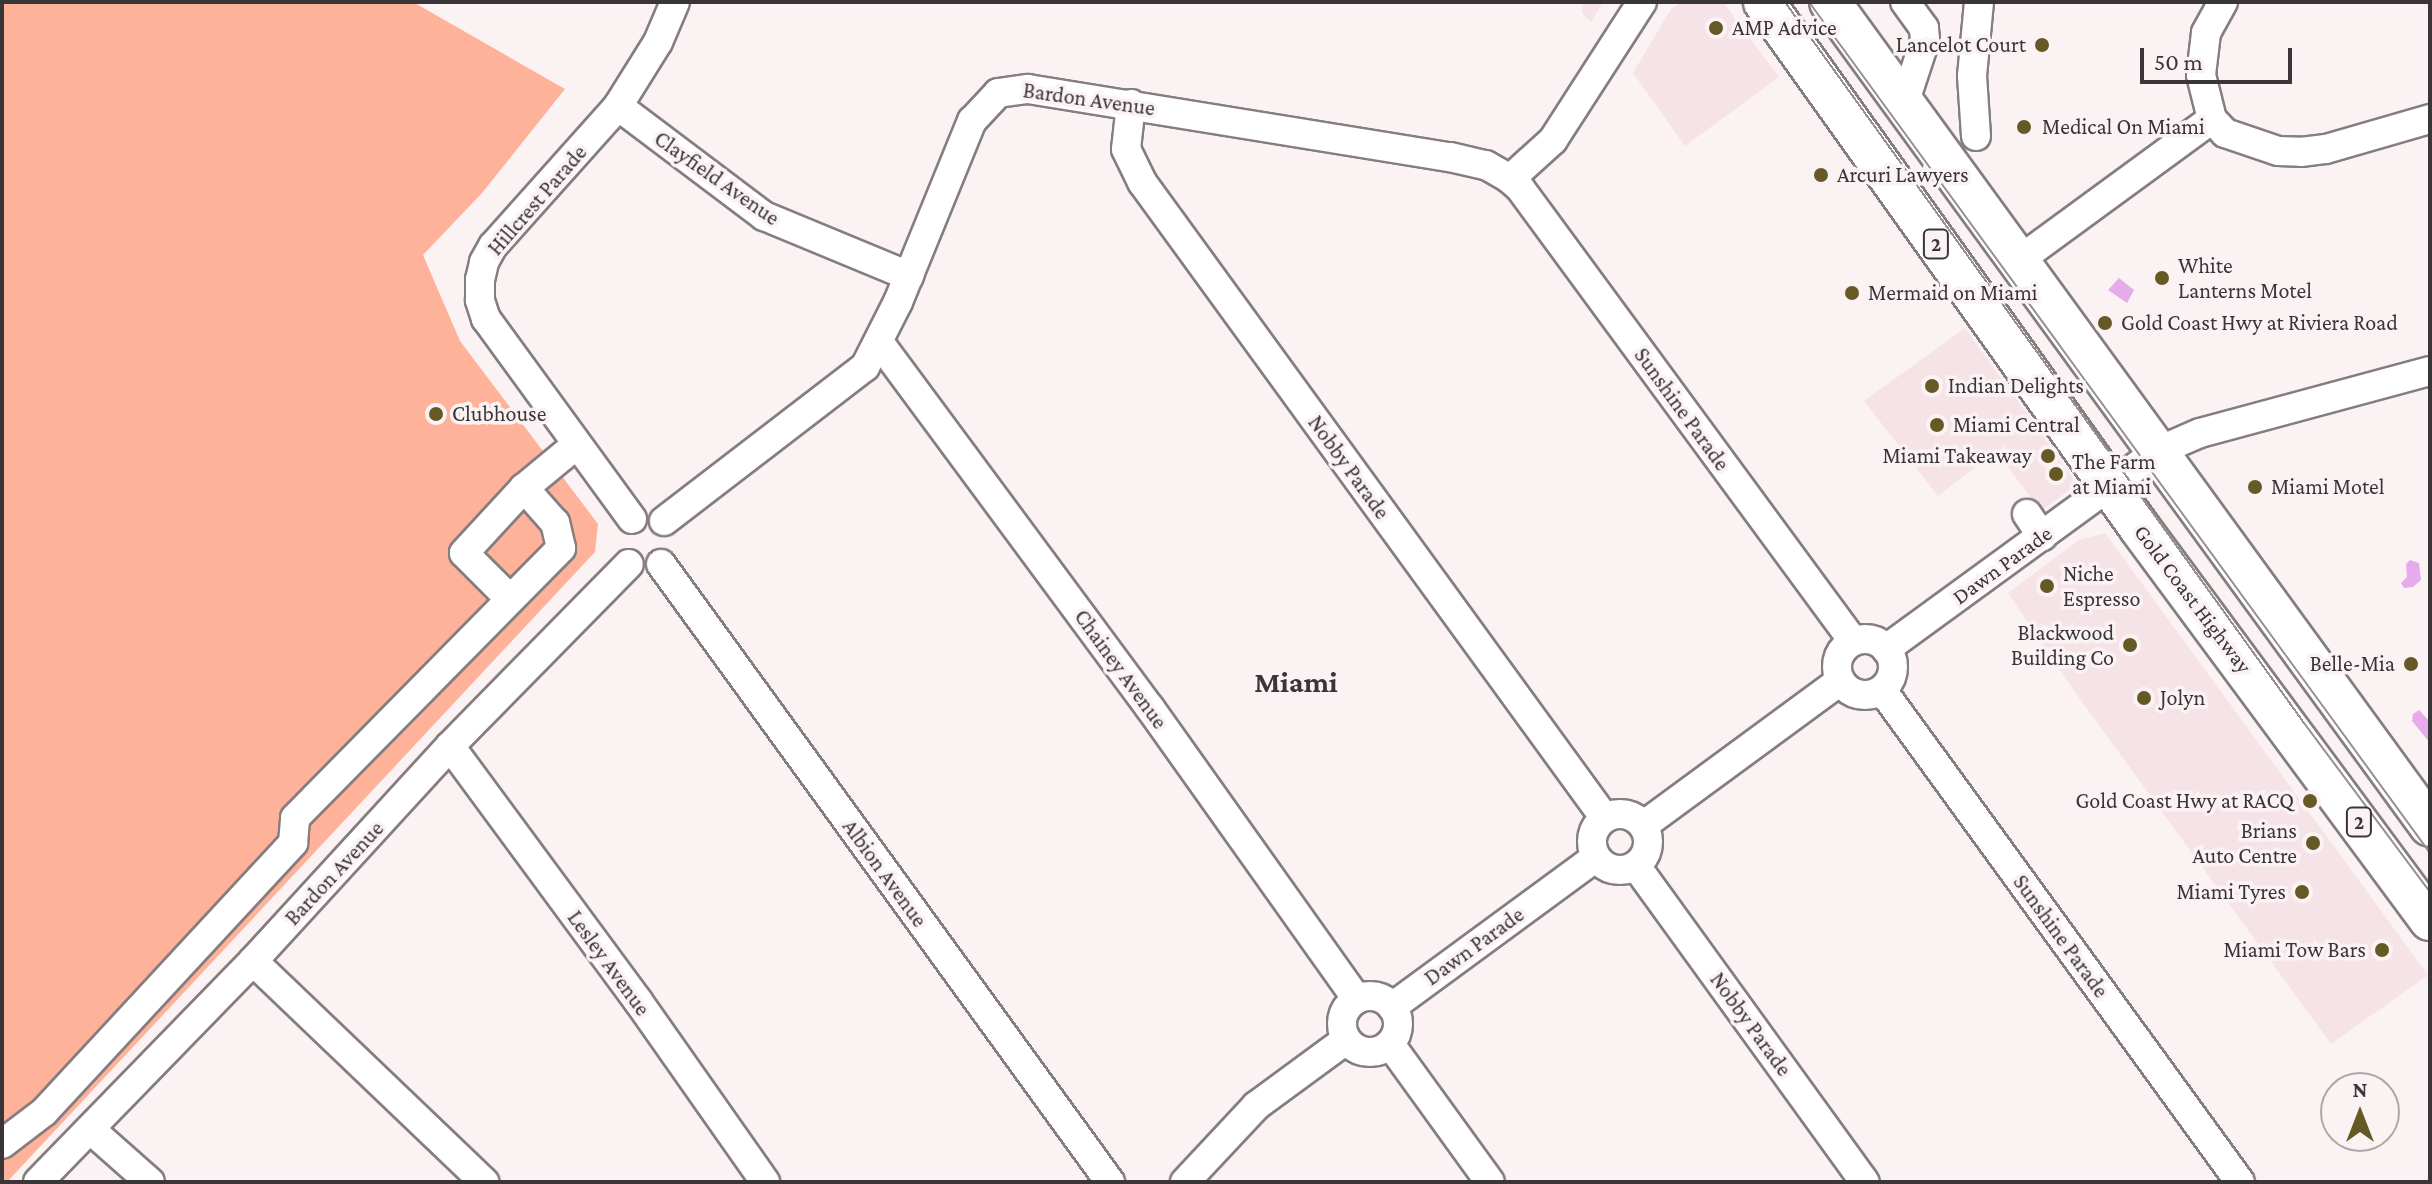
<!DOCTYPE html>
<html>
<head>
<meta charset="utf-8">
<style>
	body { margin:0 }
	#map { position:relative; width:2432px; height:1184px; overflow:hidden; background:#fbf2f4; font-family:"Crimson Pro",serif }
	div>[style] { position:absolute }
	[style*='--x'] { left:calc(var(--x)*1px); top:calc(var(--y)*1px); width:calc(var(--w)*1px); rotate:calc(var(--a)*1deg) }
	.built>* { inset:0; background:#f5e3e7 }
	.green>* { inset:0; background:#ffb29a }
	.water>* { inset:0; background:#e6abeb }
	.roads { filter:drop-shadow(2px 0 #867d7f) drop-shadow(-2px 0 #867d7f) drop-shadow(0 2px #867d7f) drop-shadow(0 -2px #867d7f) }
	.minor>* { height:28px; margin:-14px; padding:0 14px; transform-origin:14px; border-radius:14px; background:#fff }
	.minor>.ring { margin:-14px; padding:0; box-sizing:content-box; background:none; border:28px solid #fff; border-radius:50% }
	.highway>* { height:40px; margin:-20px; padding:0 20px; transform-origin:20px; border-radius:20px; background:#fff }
	.tram>* { height:2px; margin:-1px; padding:0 1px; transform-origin:1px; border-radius:1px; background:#969091 }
	.dots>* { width:22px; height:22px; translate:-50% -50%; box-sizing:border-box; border:4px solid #fbf2f4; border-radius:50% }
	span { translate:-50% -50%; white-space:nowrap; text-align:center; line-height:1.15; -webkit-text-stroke:7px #fbf2f4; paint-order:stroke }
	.shield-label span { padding:2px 6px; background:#fbf2f4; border:2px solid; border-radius:6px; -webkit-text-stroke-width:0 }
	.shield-label { font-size:20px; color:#3a3637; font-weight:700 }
	.poi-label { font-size:22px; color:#3a3637 }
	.left { translate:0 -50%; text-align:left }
	.right { translate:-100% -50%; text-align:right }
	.street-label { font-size:22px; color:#3a3637 }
	.district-label { font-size:30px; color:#3a3637; font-weight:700 }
	.frame { position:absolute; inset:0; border:4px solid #3a3637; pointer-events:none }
	.north { position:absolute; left:2320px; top:1072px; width:80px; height:80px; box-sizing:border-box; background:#fbf2f4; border:2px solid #aea7a8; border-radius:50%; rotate:0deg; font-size:22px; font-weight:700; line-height:32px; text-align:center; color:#3a3637 }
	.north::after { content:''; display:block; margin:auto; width:28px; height:36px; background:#675926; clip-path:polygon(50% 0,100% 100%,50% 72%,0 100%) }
	.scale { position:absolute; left:2140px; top:48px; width:152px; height:36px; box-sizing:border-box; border:4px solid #3a3637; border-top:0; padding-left:10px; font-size:24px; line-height:28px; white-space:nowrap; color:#3a3637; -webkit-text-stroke:6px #fbf2f4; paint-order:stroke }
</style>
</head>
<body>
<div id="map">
	<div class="built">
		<i style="clip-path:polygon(1583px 2px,1603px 2px,1591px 22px,1582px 13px)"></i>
		<i style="clip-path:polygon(1682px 2px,1723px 2px,1779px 77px,1685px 146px,1633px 73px,1671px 9px)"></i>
		<i style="clip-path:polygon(1965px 328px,2073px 478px,2072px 488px,2041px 511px,1996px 451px,1938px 496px,1864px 401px)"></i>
		<i style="clip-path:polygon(2105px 533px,2428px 975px,2331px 1044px,2080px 699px,2008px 593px,2079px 540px)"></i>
	</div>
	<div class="green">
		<i style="clip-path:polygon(2px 2px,413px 2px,565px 89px,482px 193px,423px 255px,460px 341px,598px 524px,595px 552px,7px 1182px,2px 1182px)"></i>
	</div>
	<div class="water">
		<i style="clip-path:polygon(2119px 278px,2134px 290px,2127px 303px,2108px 290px)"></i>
		<i style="clip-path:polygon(2410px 560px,2419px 563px,2421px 580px,2413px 587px,2404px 588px,2401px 583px,2407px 577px,2406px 564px)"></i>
		<i style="clip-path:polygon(2419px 710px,2430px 722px,2430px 743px,2412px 721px,2413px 714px)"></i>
	</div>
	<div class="roads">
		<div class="minor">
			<i style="--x:2223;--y:2;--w:35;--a:119"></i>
			<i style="--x:2206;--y:33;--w:42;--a:96.8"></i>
			<i style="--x:2201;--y:75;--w:45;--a:76"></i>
			<i style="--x:2212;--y:119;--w:19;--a:47"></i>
			<i style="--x:2225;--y:133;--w:56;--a:18.8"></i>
			<i style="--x:2278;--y:151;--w:23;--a:2"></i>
			<i style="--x:2301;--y:152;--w:25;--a:-7"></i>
			<i style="--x:2326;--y:149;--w:108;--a:-16.1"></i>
			<i style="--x:1131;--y:104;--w:45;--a:96.3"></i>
			<i style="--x:1126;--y:149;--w:37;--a:64"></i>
			<i style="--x:1142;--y:182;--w:785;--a:53.96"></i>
			<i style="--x:1904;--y:104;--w:67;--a:-71.8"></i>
			<i style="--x:1925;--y:40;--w:12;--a:-95"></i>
			<i style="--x:1924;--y:28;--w:32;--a:-126"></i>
			<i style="--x:618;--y:106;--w:183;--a:37"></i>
			<i style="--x:764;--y:216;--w:157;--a:22.5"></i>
			<i style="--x:1976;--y:136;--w:60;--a:-93.8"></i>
			<i style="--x:1972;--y:76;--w:74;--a:-84.6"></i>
			<i style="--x:1510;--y:179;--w:13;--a:42"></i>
			<i style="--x:1520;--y:188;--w:562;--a:53.68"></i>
			<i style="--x:2018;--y:261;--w:240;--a:-36.2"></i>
			<i style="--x:879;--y:342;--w:455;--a:53.5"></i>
			<i style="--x:1150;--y:708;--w:357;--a:54.6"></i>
			<i style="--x:2027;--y:514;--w:27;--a:56"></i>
			<i style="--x:632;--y:519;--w:248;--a:-126.1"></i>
			<i style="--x:486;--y:319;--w:20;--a:-108"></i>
			<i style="--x:480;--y:300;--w:20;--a:-90"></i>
			<i style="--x:480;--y:280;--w:18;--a:-77"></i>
			<i style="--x:484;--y:262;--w:18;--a:-61"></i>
			<i style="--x:493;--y:246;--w:188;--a:-48.2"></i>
			<i style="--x:618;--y:106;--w:75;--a:-58"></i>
			<i style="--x:658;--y:42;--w:43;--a:-67"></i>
			<i style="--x:664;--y:521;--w:253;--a:-37.5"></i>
			<i style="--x:865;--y:367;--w:73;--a:-63.1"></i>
			<i style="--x:898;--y:302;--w:196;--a:-67.8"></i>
			<i style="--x:972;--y:121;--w:38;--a:-47"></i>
			<i style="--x:998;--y:93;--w:30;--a:-8"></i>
			<i style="--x:1028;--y:89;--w:427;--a:9.2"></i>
			<i style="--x:1450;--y:157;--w:37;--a:13"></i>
			<i style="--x:1486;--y:165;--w:28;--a:30"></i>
			<i style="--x:1510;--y:179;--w:58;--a:-42.2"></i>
			<i style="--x:1553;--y:140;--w:164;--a:-57.2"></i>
			<i style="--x:661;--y:564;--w:764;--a:54"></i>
			<i style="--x:510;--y:599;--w:65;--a:-135"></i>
			<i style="--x:464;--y:553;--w:88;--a:-47.3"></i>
			<i class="ring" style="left:1837px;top:639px;width:28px;height:28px"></i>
			<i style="--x:1886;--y:649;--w:334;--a:-36.1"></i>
			<i style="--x:2156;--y:452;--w:48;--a:-23.4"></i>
			<i style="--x:2200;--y:433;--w:238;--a:-15.1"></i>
			<i style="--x:1882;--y:690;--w:608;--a:53.96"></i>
			<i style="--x:450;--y:746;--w:317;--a:53.6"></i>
			<i style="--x:638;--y:1001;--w:221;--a:54.9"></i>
			<i class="ring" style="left:1592px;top:814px;width:28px;height:28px"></i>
			<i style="--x:1644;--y:825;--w:243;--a:-36.3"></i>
			<i style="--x:1636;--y:866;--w:390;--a:54.1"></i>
			<i style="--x:253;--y:961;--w:320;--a:43.7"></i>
			<i class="ring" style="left:1342px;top:996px;width:28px;height:28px"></i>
			<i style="--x:1392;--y:1007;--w:253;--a:-36.3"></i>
			<i style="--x:1390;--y:1044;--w:170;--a:54.1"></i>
			<i style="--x:90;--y:1129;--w:80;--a:41.5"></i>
			<i style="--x:2;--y:1144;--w:53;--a:-37.3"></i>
			<i style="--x:44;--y:1112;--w:367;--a:-47.2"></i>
			<i style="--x:293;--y:843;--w:25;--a:-85"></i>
			<i style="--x:295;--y:818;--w:379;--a:-45.4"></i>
			<i style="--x:561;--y:548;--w:26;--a:-103"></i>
			<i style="--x:555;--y:523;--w:47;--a:-131.5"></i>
			<i style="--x:524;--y:488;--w:67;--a:-39.6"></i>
			<i style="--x:38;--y:1182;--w:308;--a:-45.8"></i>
			<i style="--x:253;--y:961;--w:292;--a:-47.5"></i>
			<i style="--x:450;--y:746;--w:255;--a:-45.5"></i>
			<i style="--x:1185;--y:1182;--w:104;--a:-46.9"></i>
			<i style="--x:1256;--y:1106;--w:112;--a:-36.3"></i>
		</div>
		<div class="highway">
			<i style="--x:1764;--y:2;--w:645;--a:54.46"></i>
			<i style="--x:2139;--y:527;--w:489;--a:53.5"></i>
			<i style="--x:1830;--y:2;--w:1019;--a:53.94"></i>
		</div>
	</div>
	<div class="tram">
		<i style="--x:1785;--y:2;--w:888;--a:54.25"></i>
		<i style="--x:2304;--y:723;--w:211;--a:53.3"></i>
		<i style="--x:1809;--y:2;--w:1053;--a:53.88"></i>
	</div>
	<div class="dots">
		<i style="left:1716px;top:28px;background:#675926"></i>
		<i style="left:2042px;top:45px;background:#675926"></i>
		<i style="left:2024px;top:127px;background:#675926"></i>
		<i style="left:1821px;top:175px;background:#675926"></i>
		<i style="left:2162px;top:278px;background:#675926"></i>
		<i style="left:1852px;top:293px;background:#675926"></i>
		<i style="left:2105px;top:323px;background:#675926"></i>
		<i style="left:1932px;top:386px;background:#675926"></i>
		<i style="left:436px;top:414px;background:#675926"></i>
		<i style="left:1937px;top:425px;background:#675926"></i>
		<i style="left:2048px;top:456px;background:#675926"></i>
		<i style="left:2056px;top:474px;background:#675926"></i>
		<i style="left:2255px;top:487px;background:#675926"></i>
		<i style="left:2047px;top:586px;background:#675926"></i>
		<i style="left:2130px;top:645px;background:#675926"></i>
		<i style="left:2411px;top:664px;background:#675926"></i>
		<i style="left:2144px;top:698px;background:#675926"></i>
		<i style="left:2310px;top:801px;background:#675926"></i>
		<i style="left:2313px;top:843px;background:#675926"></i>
		<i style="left:2302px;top:892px;background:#675926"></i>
		<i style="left:2382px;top:950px;background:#675926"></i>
	</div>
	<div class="shield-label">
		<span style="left:1936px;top:244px">2</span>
		<span style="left:2359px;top:822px">2</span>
	</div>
	<div class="poi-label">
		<span class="left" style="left:1732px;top:28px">AMP Advice</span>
		<span class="right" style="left:2026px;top:45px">Lancelot Court</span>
		<span class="left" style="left:2042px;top:127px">Medical On Miami</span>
		<span class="left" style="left:1837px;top:175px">Arcuri Lawyers</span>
		<span class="left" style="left:2178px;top:278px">White<br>Lanterns Motel</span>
		<span class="left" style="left:1868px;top:293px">Mermaid on Miami</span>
		<span class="left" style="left:2121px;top:323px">Gold Coast Hwy at Riviera Road</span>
		<span class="left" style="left:1948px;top:386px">Indian Delights</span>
		<span class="left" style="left:452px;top:414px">Clubhouse</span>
		<span class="left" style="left:1953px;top:425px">Miami Central</span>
		<span class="right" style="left:2032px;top:456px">Miami Takeaway</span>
		<span class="left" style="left:2072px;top:474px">The Farm<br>at Miami</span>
		<span class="left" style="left:2271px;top:487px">Miami Motel</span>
		<span class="left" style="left:2063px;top:586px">Niche<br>Espresso</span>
		<span class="right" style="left:2114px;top:645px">Blackwood<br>Building Co</span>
		<span class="right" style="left:2395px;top:664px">Belle-Mia</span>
		<span class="left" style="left:2160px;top:698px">Jolyn</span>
		<span class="right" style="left:2294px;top:801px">Gold Coast Hwy at RACQ</span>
		<span class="right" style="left:2297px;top:843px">Brians<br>Auto Centre</span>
		<span class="right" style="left:2286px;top:892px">Miami Tyres</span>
		<span class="right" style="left:2366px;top:950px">Miami Tow Bars</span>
	</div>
	<div class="street-label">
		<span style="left:1089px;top:99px;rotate:8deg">Bardon Avenue</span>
		<span style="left:717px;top:178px;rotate:35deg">Clayfield Avenue</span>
		<span style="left:537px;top:200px;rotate:-49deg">Hillcrest Parade</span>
		<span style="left:1682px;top:409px;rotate:54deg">Sunshine Parade</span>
		<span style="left:1349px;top:467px;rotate:54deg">Nobby Parade</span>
		<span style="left:2002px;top:565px;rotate:-36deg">Dawn Parade</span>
		<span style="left:2193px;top:599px;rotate:53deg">Gold Coast Highway</span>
		<span style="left:1121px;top:669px;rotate:54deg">Chainey Avenue</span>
		<span style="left:334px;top:873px;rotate:-47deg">Bardon Avenue</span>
		<span style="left:885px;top:873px;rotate:54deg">Albion Avenue</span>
		<span style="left:2061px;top:936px;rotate:54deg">Sunshine Parade</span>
		<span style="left:1474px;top:946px;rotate:-36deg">Dawn Parade</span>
		<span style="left:609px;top:963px;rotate:54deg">Lesley Avenue</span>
		<span style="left:1751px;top:1024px;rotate:54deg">Nobby Parade</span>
	</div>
	<div class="district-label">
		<span style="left:1296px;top:682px">Miami</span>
	</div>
	<div class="frame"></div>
	<div class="north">N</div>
	<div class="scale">50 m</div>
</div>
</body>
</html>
